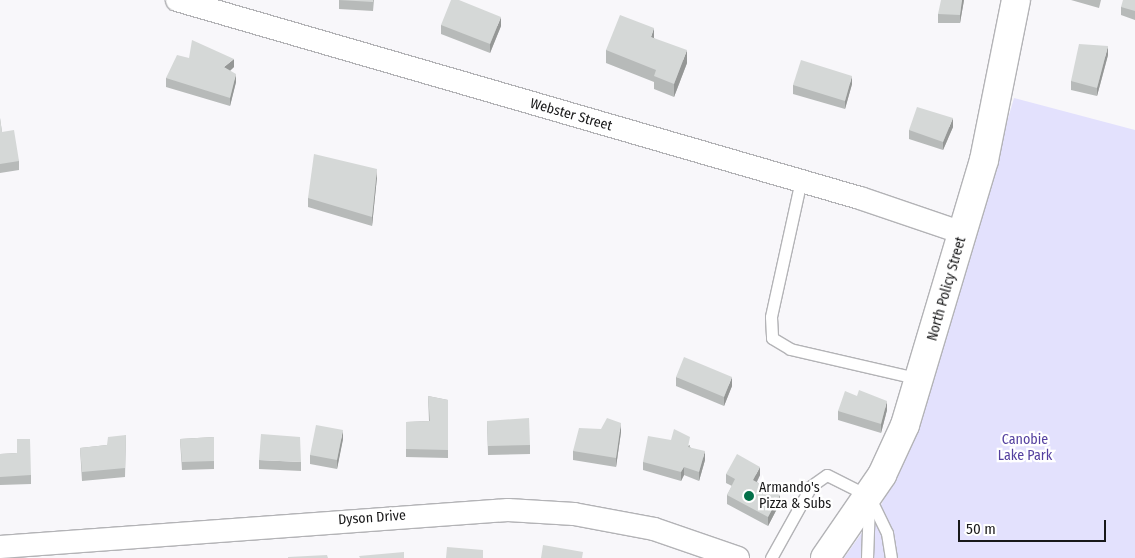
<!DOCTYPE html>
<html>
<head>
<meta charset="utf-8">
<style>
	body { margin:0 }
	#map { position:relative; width:1135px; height:558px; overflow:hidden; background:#f8f7fa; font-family:"Fira Sans Condensed",sans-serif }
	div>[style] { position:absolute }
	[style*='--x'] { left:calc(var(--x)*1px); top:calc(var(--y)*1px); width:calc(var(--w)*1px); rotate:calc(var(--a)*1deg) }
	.green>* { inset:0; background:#e3e1fd }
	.roads { filter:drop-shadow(1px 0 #b3b3b6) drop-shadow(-1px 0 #b3b3b6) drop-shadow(0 1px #b3b3b6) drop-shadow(0 -1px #b3b3b6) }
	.lane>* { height:11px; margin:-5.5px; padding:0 5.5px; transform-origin:5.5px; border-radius:5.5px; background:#fff }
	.street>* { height:22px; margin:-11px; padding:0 11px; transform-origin:11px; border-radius:11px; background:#fff }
	.secondary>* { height:28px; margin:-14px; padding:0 14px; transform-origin:14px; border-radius:14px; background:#fff }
	.wall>* { inset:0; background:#b7bab9 }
	.shaded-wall>* { inset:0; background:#959796 }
	.building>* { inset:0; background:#d5d8d7 }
	.dots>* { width:14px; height:14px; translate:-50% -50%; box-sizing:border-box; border:2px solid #fff; border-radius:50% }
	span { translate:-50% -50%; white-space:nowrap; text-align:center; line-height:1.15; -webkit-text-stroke:4.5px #fff; paint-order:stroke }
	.street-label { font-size:14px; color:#181819 }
	.park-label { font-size:14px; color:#54409f }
	.poi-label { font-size:14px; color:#181819 }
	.left { translate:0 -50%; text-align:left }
	.scale { position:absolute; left:958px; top:520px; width:148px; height:22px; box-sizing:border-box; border:2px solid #181819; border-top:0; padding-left:6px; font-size:15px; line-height:18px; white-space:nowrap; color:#181819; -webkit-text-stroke:4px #fff; paint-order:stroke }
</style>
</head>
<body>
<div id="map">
	<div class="green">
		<i style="clip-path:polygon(1014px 98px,1135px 130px,1135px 558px,844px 558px,880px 507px,914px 438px)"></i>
	</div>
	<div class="roads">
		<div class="lane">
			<i style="--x:801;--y:180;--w:140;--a:102.4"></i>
			<i style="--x:771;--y:317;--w:21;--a:87"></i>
			<i style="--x:772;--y:338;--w:21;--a:31"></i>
			<i style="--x:790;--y:349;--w:133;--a:13"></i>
			<i style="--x:771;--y:558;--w:82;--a:-60.9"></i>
			<i style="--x:811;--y:486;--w:19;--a:-35"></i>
			<i style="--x:827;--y:475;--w:47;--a:26.6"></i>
			<i style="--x:869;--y:496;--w:41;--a:64.1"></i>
			<i style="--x:887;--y:533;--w:25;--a:81"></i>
			<i style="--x:867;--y:558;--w:55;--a:-87.9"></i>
		</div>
		<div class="street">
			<i style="--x:177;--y:0;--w:711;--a:16.17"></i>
			<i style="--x:860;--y:198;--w:109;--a:18.8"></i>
			<i style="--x:0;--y:547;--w:509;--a:-4.17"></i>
			<i style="--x:508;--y:510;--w:66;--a:3.5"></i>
			<i style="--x:574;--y:514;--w:81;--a:10.6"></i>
			<i style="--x:654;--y:529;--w:89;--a:19"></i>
		</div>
		<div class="secondary">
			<i style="--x:825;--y:558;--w:101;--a:-55.5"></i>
			<i style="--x:882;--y:475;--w:55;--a:-65.3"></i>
			<i style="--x:905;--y:425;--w:277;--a:-73.4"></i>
			<i style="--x:984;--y:160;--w:163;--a:-78.7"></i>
		</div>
	</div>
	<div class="wall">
		<i style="clip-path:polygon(339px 0,374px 0,373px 11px,339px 9px)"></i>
		<i style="clip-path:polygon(964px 0,960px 23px,938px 23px,938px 14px)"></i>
		<i style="clip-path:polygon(1071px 0,1101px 0,1099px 8px)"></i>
		<i style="clip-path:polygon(1135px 0,1135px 20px,1121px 15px,1121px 7px)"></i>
		<i style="clip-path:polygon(441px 25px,501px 26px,490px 53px,441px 34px)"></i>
		<i style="clip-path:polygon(654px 38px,687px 63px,674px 97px,654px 89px,654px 82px,606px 63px,606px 50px)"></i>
		<i style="clip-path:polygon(1108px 55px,1097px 96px,1071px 90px,1071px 81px)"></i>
		<i style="clip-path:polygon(234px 67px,230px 71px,236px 82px,230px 106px,166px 87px,166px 78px)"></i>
		<i style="clip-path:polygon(852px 84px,845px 109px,793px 94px,793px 85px)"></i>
		<i style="clip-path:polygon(0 118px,2px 132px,19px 161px,19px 170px,0 173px)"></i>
		<i style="clip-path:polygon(953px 127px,943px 150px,909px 139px,909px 130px)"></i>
		<i style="clip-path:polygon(377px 177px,372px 226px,308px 207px,308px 198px)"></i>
		<i style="clip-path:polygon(676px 377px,732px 386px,724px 406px,676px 386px)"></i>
		<i style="clip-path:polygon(428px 396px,448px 400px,448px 458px,406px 457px,406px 422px,429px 421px)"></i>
		<i style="clip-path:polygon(857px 396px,887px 410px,881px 433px,838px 420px,838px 411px)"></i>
		<i style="clip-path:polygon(487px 421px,530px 445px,530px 454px,488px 455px)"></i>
		<i style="clip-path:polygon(601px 429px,621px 432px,616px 467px,573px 460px,573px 451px)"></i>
		<i style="clip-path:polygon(126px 435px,125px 477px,82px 481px,80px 448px,107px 445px)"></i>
		<i style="clip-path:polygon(214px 437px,214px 469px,182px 470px,180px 439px)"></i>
		<i style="clip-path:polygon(343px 439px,337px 469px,310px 464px,310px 455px)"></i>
		<i style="clip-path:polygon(690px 445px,690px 447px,705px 460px,699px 481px,684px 475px,681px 481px,643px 470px,643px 462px)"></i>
		<i style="clip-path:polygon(17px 453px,31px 475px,31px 484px,0 485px,0 454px)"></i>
		<i style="clip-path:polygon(259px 460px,301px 462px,301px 471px,259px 469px)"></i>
		<i style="clip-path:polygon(726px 474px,760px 475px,757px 482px,780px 503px,768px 526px,727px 504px,727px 495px,732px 486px,726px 483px)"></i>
	</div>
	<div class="shaded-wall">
		<i style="clip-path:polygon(962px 0,964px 0,960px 23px,960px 15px)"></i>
		<i style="clip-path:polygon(501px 17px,501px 26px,490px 53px,490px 44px)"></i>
		<i style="clip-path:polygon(654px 28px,654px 41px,651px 37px)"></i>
		<i style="clip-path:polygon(1108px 46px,1108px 55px,1097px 96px,1097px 88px)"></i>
		<i style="clip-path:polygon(687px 50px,687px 63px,674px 97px,674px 84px)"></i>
		<i style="clip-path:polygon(234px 59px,234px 67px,224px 76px,224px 67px)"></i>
		<i style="clip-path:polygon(236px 74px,236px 82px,230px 106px,230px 98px)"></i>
		<i style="clip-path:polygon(852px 76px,852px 84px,845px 109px,845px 101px)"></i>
		<i style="clip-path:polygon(953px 118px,953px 127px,943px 150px,943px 142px)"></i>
		<i style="clip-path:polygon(377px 169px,377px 177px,372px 226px,372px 217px)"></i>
		<i style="clip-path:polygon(732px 377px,732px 386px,724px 406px,724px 397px)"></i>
		<i style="clip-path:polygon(887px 401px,887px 410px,881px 433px,881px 424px)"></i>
		<i style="clip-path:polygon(621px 423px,621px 432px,616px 467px,616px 458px)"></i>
		<i style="clip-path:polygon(343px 430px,343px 439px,337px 469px,337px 460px)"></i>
		<i style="clip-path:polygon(705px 451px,705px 460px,699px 481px,699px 472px)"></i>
		<i style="clip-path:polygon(684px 467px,684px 475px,681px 481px,681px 472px)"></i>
		<i style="clip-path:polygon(760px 467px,760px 475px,753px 489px,753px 480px)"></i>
		<i style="clip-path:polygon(780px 495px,780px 503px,768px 526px,768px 517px)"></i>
	</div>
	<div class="building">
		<i style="clip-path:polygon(339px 0,373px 0,373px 2px)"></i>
		<i style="clip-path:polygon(451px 0,459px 0,501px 17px,490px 44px,441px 25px)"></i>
		<i style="clip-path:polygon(941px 0,962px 0,960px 15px,938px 14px)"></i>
		<i style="clip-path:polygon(1123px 0,1135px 0,1135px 11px,1121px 7px)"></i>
		<i style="clip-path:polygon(620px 15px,654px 28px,651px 37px,687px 50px,674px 84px,654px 76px,656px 70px,606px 50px)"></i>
		<i style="clip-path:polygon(192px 40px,234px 59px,224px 67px,236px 74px,230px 98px,166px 78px,177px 55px,189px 58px)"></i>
		<i style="clip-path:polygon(1079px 44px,1108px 46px,1097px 88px,1071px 81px)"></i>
		<i style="clip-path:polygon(801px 60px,852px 76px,845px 101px,793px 85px)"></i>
		<i style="clip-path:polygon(917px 107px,953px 118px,943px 142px,909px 130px)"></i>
		<i style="clip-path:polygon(0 118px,2px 132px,14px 130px,19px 161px,0 164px)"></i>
		<i style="clip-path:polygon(314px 154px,377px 169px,372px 217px,308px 198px)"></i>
		<i style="clip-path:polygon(684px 357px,732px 377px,724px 397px,676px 377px)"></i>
		<i style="clip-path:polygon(859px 390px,887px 401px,881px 424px,838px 411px,845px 391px,857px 396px)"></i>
		<i style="clip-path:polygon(428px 396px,448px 400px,448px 450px,406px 449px,406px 422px,430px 421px)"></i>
		<i style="clip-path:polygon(529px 418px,530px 445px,488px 446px,487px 421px)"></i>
		<i style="clip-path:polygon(607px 418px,621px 423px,616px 458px,573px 451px,579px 428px,601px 429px)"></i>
		<i style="clip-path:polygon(316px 425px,343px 430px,337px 460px,310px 455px)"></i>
		<i style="clip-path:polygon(674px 429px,690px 437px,688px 447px,705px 451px,699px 472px,684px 467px,681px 472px,643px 462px,648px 436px,671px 440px)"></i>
		<i style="clip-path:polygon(261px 434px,300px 437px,301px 462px,259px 460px)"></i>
		<i style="clip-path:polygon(126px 435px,125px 468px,82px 472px,80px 448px,107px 445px,108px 437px)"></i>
		<i style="clip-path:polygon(214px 437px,214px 461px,182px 462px,180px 439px)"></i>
		<i style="clip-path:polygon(17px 439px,30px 439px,31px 475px,0 477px,0 454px,17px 453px)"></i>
		<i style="clip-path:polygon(737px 454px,760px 467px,753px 480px,780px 495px,768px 517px,727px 495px,735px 479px,726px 474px)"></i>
		<i style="clip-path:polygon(543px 545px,583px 552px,582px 558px,541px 558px)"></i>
		<i style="clip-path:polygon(447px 547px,483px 550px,483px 558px,446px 558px)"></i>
		<i style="clip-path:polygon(404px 552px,404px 558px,360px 558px,359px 556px)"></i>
		<i style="clip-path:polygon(327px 555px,328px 558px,288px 558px,288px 557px)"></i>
	</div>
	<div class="dots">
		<i style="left:749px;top:496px;background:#037049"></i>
	</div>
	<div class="street-label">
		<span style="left:571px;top:115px;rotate:16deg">Webster Street</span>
		<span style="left:947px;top:289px;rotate:-74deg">North Policy Street</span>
		<span style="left:372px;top:518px;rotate:-4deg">Dyson Drive</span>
	</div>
	<div class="park-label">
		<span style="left:1025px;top:448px">Canobie<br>Lake Park</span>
	</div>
	<div class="poi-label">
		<span class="left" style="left:759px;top:496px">Armando's<br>Pizza &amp; Subs</span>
	</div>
	<div class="scale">50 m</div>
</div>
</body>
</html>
